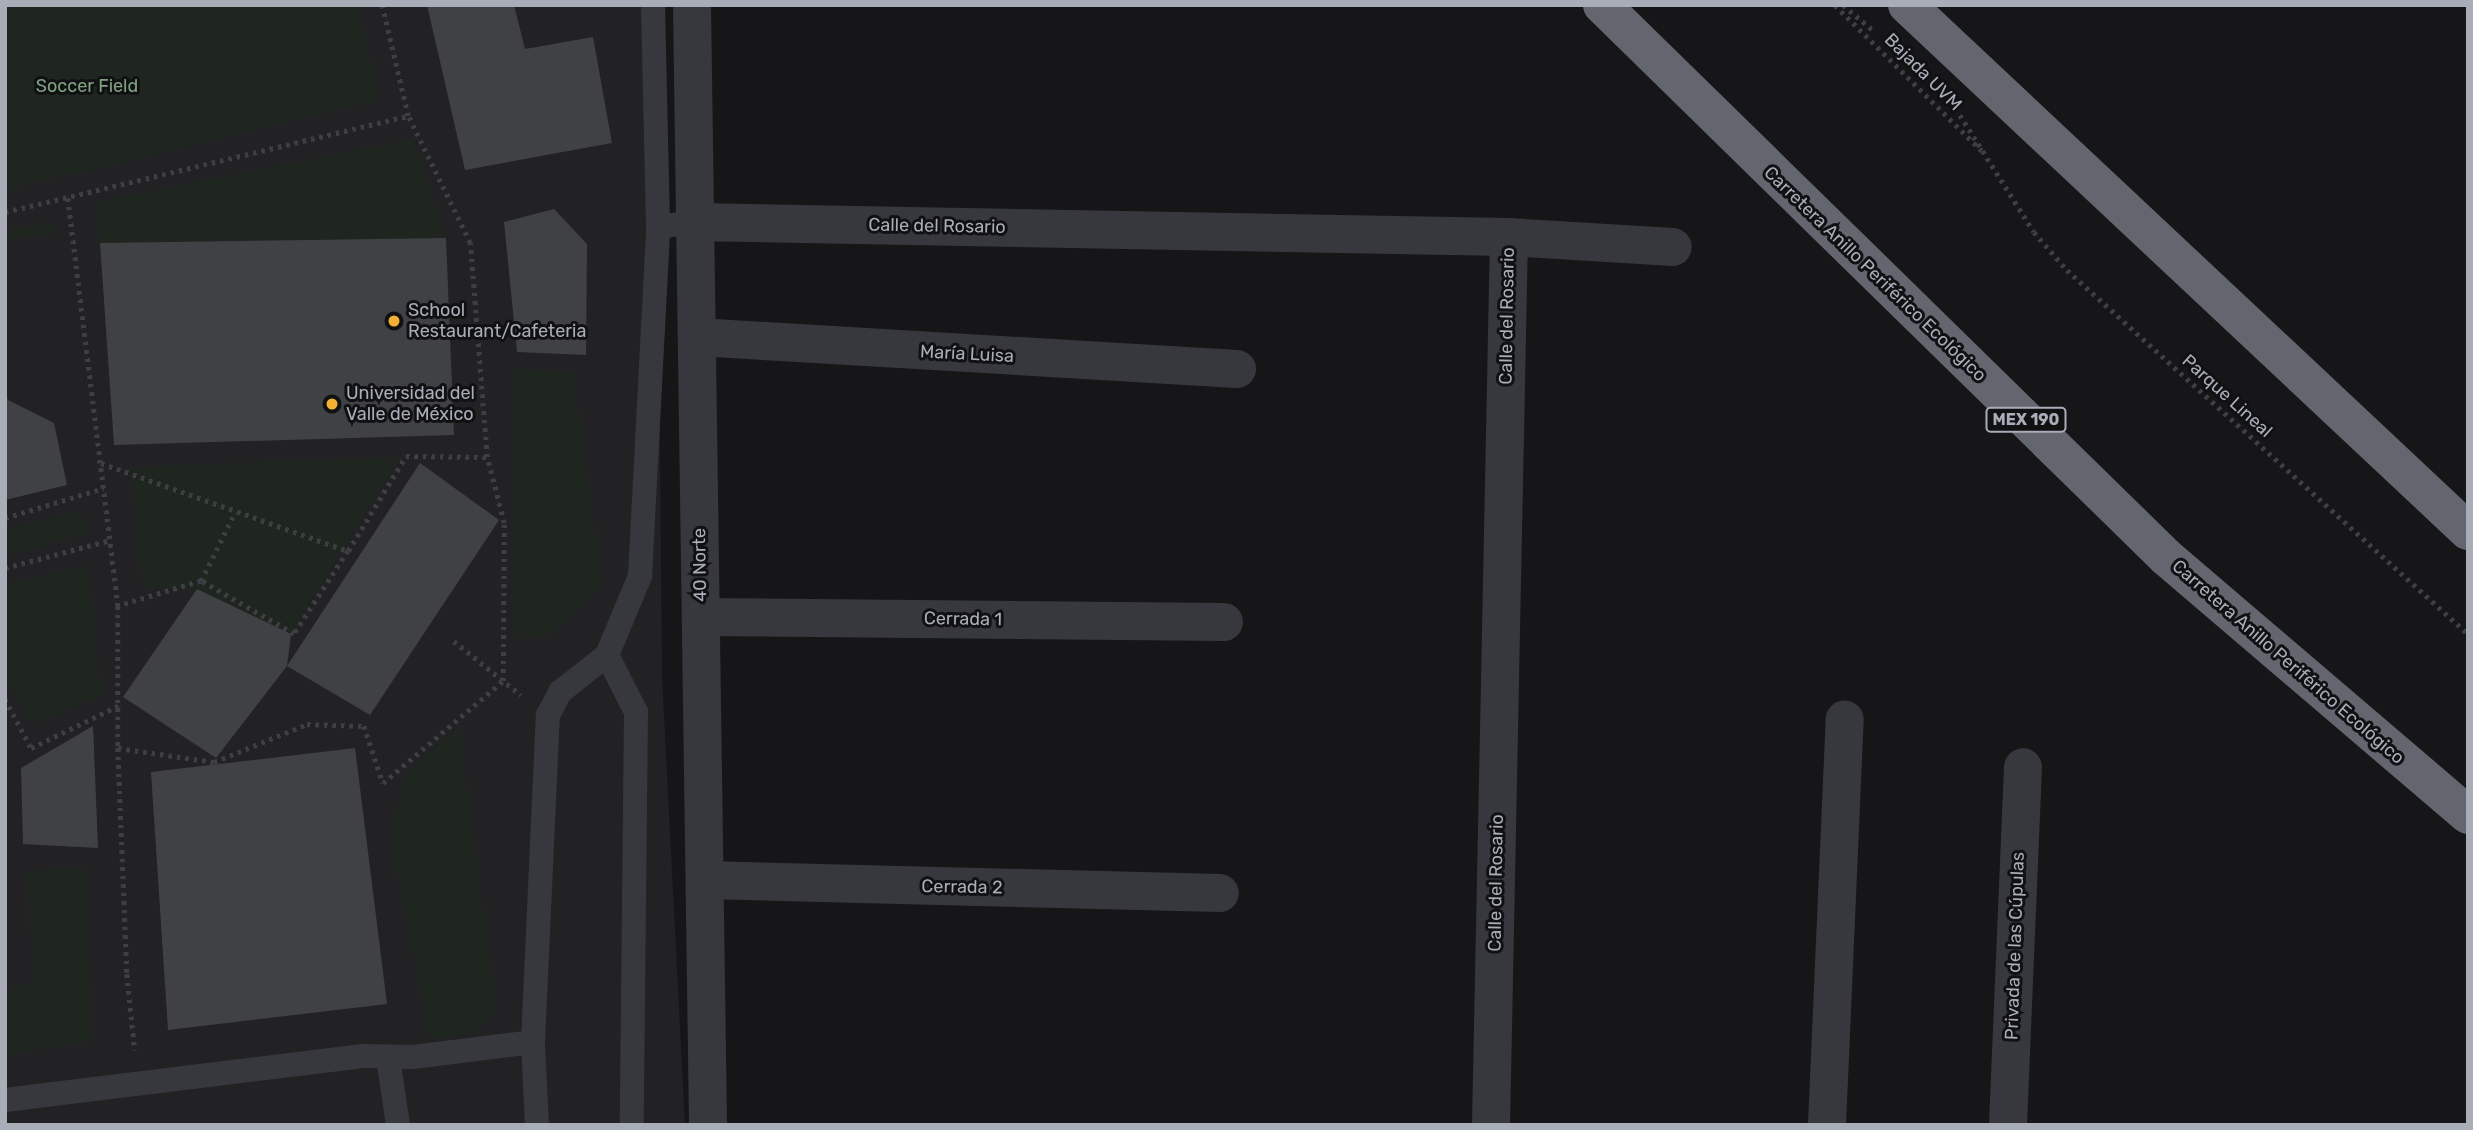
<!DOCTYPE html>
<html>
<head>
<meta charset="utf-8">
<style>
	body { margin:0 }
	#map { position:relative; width:2473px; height:1130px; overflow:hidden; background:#161618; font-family:Rubik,sans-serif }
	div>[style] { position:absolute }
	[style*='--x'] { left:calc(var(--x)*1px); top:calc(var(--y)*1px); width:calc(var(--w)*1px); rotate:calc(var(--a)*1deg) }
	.built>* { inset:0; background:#222225 }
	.green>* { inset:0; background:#1e261f }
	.building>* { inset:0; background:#404145 }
	.path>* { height:4.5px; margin-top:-2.25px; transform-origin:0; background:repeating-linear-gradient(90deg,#3d3f44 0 3.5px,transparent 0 8.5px) }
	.lane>* { height:24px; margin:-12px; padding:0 12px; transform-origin:12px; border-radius:12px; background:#37383d }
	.street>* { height:38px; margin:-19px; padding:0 19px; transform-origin:19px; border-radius:19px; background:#37383d }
	.highway>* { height:38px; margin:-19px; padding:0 19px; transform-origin:19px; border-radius:19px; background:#63666e }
	.dots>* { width:19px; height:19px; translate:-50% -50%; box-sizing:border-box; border:4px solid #111113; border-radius:50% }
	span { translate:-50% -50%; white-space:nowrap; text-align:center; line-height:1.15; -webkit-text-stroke:6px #111113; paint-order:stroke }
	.shield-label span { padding:2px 5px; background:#111113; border:2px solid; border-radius:5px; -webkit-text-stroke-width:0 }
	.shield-label { font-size:16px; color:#a8adb8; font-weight:700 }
	.street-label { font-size:18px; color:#a8adb8 }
	.park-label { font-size:18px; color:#7fa381 }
	.poi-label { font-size:18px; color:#a8adb8 }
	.left { translate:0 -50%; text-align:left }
	.frame { position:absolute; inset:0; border:7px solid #a8adb8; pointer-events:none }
</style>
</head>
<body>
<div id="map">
	<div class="built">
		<i style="clip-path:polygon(5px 5px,656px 5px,662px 676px,685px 1125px,5px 1125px)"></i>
	</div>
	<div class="green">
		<i style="clip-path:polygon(5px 5px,357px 5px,380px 100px,5px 190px)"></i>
		<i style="clip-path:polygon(414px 139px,446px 238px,100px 243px,95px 202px)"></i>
		<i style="clip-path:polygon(47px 222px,56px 233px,5px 239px,5px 230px)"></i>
		<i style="clip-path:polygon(513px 368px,573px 373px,602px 584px,548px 636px,514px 639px)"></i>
		<i style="clip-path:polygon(399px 457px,291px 634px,197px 589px,143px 587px,130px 467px)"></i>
		<i style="clip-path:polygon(80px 511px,90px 532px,5px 556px,5px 531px)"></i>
		<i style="clip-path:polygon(88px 565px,101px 696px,33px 724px,5px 677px,5px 584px)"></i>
		<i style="clip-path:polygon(459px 728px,497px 1011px,475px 1034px,430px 1039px,390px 838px,405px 775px)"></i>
		<i style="clip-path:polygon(86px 868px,92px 1041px,5px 1054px,5px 990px,32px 983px,28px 871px)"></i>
	</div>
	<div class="building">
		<i style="clip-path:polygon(427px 5px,514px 5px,525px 49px,593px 37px,612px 143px,465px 170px)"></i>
		<i style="clip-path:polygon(554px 209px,587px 244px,586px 355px,517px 352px,504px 222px)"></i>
		<i style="clip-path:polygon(446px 238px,454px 435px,114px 445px,100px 243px)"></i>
		<i style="clip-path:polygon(5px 394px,8px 400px,54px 423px,67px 485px,5px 500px)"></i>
		<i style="clip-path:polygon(420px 463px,499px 520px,370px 715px,287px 666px)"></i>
		<i style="clip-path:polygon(197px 589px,291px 634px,287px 666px,216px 758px,123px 697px)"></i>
		<i style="clip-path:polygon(93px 726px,98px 848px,23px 844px,21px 768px)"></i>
		<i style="clip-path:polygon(355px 748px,387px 1004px,168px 1030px,151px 772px)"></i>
	</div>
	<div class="path">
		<i style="--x:1835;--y:5;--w:207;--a:44.8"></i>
		<i style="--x:1843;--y:5;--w:40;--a:40"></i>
		<i style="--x:1960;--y:115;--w:138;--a:57.7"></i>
		<i style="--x:2034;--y:232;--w:50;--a:49"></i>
		<i style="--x:2067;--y:270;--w:542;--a:42.23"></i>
		<i style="--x:68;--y:198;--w:411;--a:83"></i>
		<i style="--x:5;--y:212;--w:414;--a:-13.4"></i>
		<i style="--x:408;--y:116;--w:114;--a:-103.2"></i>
		<i style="--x:101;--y:463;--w:262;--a:19.6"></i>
		<i style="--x:348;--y:551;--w:99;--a:123"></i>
		<i style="--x:294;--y:634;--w:107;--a:-150.3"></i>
		<i style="--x:201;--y:581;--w:87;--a:163.2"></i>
		<i style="--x:118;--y:606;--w:142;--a:90"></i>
		<i style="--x:118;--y:748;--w:97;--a:8.3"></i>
		<i style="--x:214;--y:762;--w:100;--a:-22.2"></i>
		<i style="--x:307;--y:724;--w:57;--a:2"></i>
		<i style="--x:364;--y:726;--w:60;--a:71.6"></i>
		<i style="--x:383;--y:783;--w:157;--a:-40.4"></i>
		<i style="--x:503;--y:681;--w:158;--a:-89.6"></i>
		<i style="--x:504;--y:523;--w:68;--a:-104.4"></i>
		<i style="--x:487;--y:457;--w:215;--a:-94.5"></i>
		<i style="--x:470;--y:243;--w:141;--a:-116"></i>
		<i style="--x:5;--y:518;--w:103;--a:-16.9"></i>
		<i style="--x:348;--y:551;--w:111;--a:-58.6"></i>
		<i style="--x:406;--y:456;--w:81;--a:0.7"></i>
		<i style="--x:5;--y:568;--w:109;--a:-14.9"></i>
		<i style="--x:201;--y:581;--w:77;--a:-63.8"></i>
		<i style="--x:454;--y:641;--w:86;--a:38.9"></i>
		<i style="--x:5;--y:699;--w:55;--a:62"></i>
		<i style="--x:31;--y:748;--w:97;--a:-25.8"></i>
		<i style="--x:118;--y:748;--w:226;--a:87.7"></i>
		<i style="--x:127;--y:974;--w:77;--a:84.1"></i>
	</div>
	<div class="lane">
		<i style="--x:653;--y:5;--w:222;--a:88.7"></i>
		<i style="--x:607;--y:655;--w:86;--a:-67.3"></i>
		<i style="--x:640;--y:576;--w:349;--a:-87"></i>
		<i style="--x:658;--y:227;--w:37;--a:-8"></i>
		<i style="--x:388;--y:1058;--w:68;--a:81.5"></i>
		<i style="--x:5;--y:1100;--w:361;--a:-7"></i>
		<i style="--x:363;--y:1056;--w:50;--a:1.1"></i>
		<i style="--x:413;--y:1057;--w:121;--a:-7.1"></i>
		<i style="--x:537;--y:1125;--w:83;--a:-92.8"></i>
		<i style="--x:533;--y:1042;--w:327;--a:-87.4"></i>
		<i style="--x:548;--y:715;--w:26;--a:-62"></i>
		<i style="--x:560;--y:692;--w:60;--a:-38.2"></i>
		<i style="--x:607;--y:655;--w:64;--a:63"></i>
		<i style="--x:636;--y:712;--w:413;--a:90.6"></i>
	</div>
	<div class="street">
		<i style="--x:692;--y:5;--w:1120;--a:89.18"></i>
		<i style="--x:695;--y:222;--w:814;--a:1.06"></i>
		<i style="--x:1509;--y:237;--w:164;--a:3.5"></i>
		<i style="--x:697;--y:337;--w:541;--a:3.39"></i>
		<i style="--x:701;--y:617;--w:523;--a:0.55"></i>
		<i style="--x:705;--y:880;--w:515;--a:1.45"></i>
		<i style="--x:1491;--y:1125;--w:888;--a:-88.84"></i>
		<i style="--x:1827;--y:1125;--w:406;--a:-87.5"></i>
		<i style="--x:2008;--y:1125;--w:358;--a:-87.6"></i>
	</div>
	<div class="highway">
		<i style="--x:1602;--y:5;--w:789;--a:44.38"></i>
		<i style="--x:2166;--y:557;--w:397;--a:40.5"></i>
		<i style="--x:1907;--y:5;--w:769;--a:43.16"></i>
	</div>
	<div class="dots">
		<i style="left:394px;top:321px;background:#f2b134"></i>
		<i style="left:332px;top:404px;background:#f2b134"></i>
	</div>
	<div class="shield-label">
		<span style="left:2026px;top:420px">MEX 190</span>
	</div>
	<div class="street-label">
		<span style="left:1923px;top:72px;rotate:45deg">Bajada UVM</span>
		<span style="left:937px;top:226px;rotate:1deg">Calle del Rosario</span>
		<span style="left:1875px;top:274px;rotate:44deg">Carretera Anillo Periférico Ecológico</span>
		<span style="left:1507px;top:316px;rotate:-89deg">Calle del Rosario</span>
		<span style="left:967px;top:354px;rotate:3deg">María Luisa</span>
		<span style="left:2227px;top:396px;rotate:42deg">Parque Lineal</span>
		<span style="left:700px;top:565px;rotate:-91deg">40 Norte</span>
		<span style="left:963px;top:619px;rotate:1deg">Cerrada 1</span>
		<span style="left:2288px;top:662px;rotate:41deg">Carretera Anillo Periférico Ecológico</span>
		<span style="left:1496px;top:883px;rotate:-89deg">Calle del Rosario</span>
		<span style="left:962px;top:887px;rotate:1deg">Cerrada 2</span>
		<span style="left:2015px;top:946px;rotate:-88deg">Privada de las Cúpulas</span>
	</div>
	<div class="park-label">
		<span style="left:87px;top:86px">Soccer Field</span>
	</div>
	<div class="poi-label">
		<span class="left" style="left:408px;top:321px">School<br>Restaurant/Cafeteria</span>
		<span class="left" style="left:346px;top:404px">Universidad del<br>Valle de México</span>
	</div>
	<div class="frame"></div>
</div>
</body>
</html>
